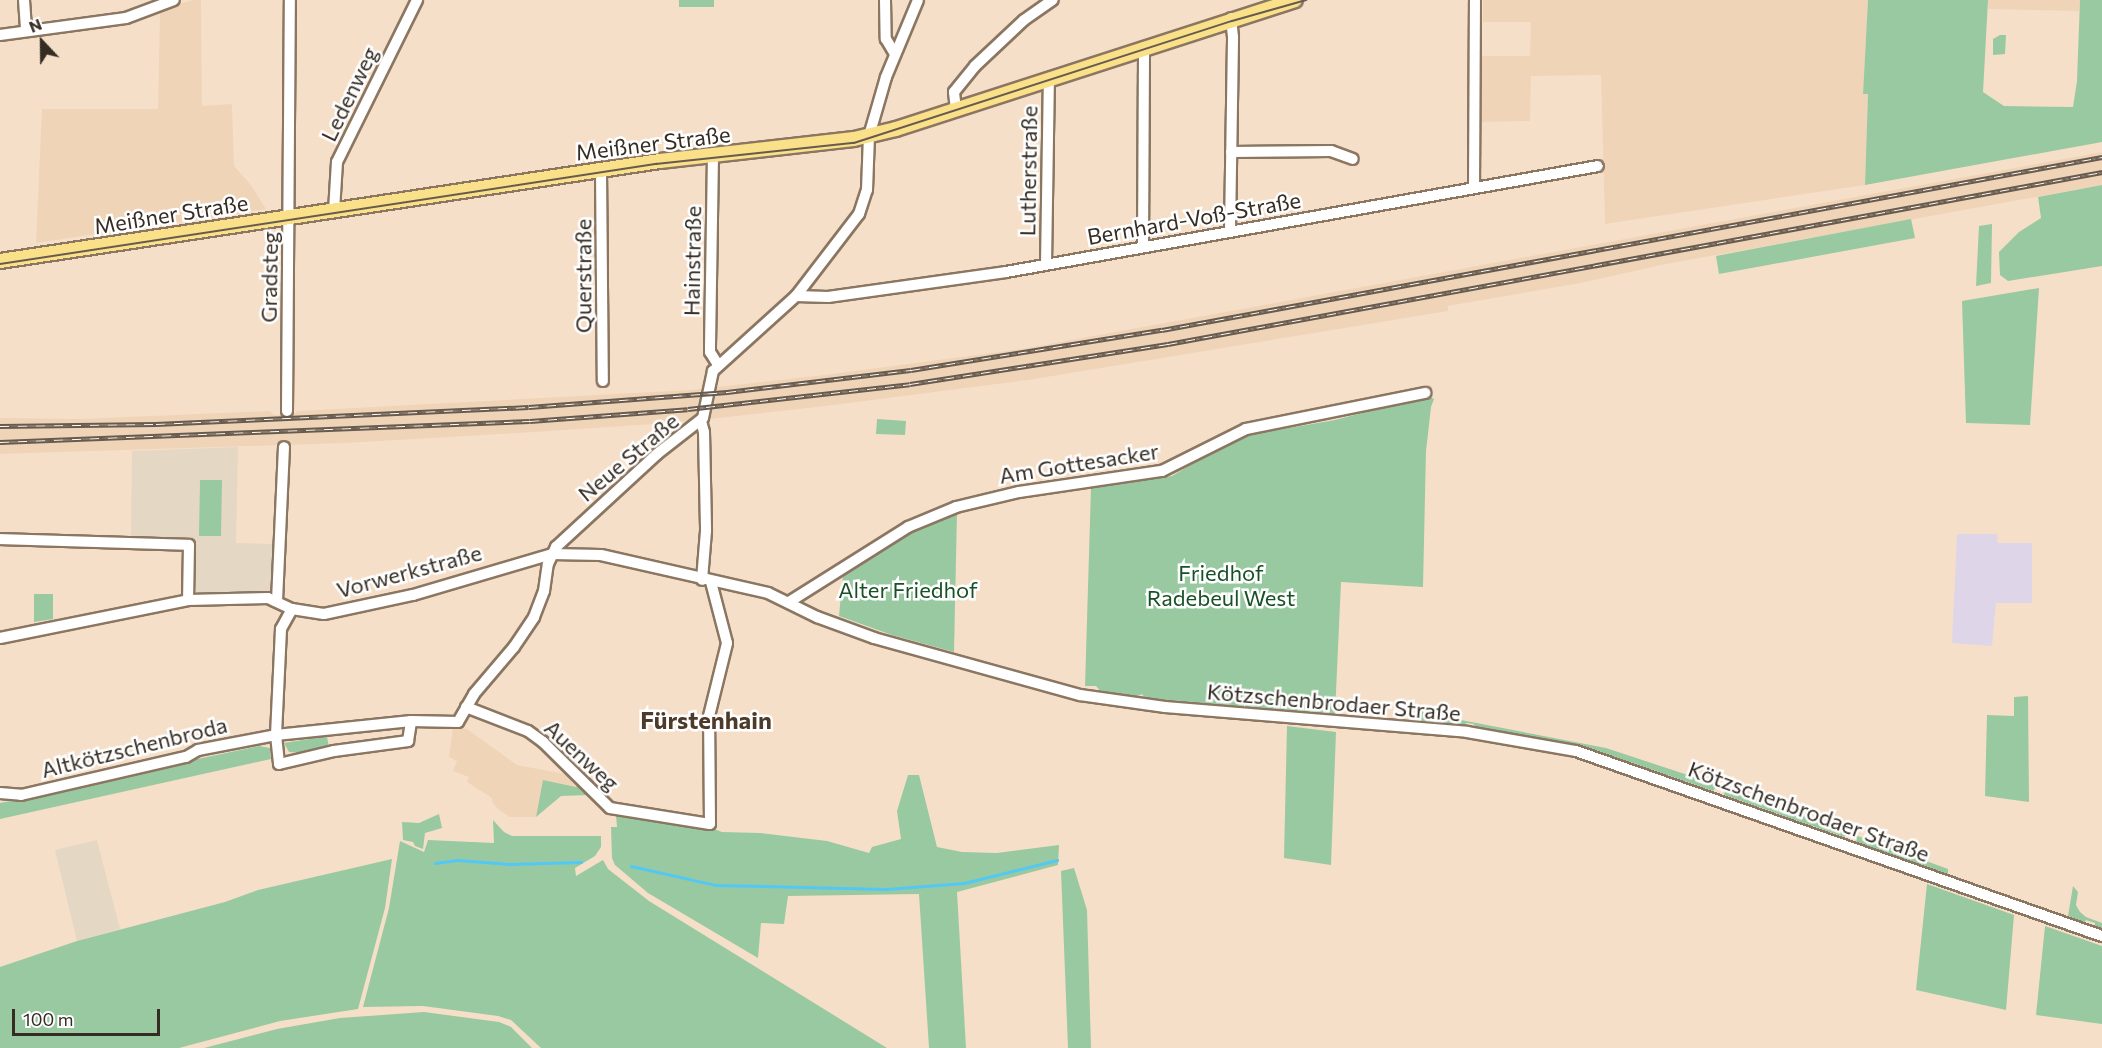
<!DOCTYPE html>
<html>
<head>
<meta charset="utf-8">
<style>
	body { margin:0 }
	#map { position:relative; width:2102px; height:1048px; overflow:hidden; background:#f6dfc9; font-family:Commissioner,sans-serif }
	div>[style] { position:absolute }
	[style*='--x'] { left:calc(var(--x)*1px); top:calc(var(--y)*1px); width:calc(var(--w)*1px); rotate:calc(var(--a)*1deg) }
	.built>* { inset:0; background:#f0d4b8 }
	.industrial>* { inset:0; background:#dfd5e9 }
	.education>* { inset:0; background:#e4d8c4 }
	.green>* { inset:0; background:#99c9a0 }
	.stream>* { height:3px; margin:-1.5px; padding:0 1.5px; transform-origin:1.5px; border-radius:1.5px; background:#53c8f5 }
	.roads { filter:drop-shadow(2px 0 #8b7662) drop-shadow(-2px 0 #8b7662) drop-shadow(0 2px #8b7662) drop-shadow(0 -2px #8b7662) }
	.minor>* { height:10px; margin:-5px; padding:0 5px; transform-origin:5px; border-radius:5px; background:#fff }
	.major>* { height:14px; margin:-7px; padding:0 7px; transform-origin:7px; border-radius:7px; background:#fae089 }
	.tram>* { height:1.5px; margin:-0.75px; padding:0 0.75px; transform-origin:0.75px; border-radius:0.75px; background:#675b4f }
	.rail>* { height:5px; margin-top:-2.5px; transform-origin:0; background:repeating-linear-gradient(90deg,#fff 0 9px,#675b4f 0 18px); box-sizing:border-box; border-block:2px solid #675b4f }
	span { translate:-50% -50%; white-space:nowrap; text-align:center; line-height:1.15; -webkit-text-stroke:5px #fff; paint-order:stroke }
	.street-label { font-size:22px; color:#352d24 }
	.park-label { font-size:22px; color:#195127 }
	.neighbourhood-label { font-size:24px; color:#4d3a28; font-weight:700 }
	.north { position:absolute; left:12px; top:12px; width:60px; height:60px; -webkit-text-stroke:4px #fff; paint-order:stroke; rotate:338deg; font-size:16px; font-weight:700; line-height:24px; text-align:center; color:#352d24 }
	.north::after { content:''; display:block; margin:auto; width:21px; height:27px; background:#352d24; clip-path:polygon(50% 0,100% 100%,50% 72%,0 100%) }
	.scale { position:absolute; left:12px; top:1009px; width:148px; height:27px; box-sizing:border-box; border:3px solid #352d24; border-top:0; padding-left:8px; font-size:18px; line-height:21px; white-space:nowrap; color:#352d24; -webkit-text-stroke:4px #fff; paint-order:stroke }
</style>
</head>
<body>
<div id="map">
	<div class="built">
		<i style="clip-path:polygon(193px 0,201px 0,202px 106px,232px 104px,234px 166px,251px 185px,266px 209px,36px 243px,42px 109px,158px 109px,160px 10px)"></i>
		<i style="clip-path:polygon(1483px 0,1868px 0,1863px 93px,1868px 94px,1865px 185px,1605px 224px,1601px 75px,1531px 76px,1530px 121px,1482px 122px,1482px 56px,1530px 56px,1531px 22px,1483px 22px)"></i>
		<i style="clip-path:polygon(1988px 0,2080px 0,2079px 11px,1988px 9px)"></i>
		<i style="clip-path:polygon(2102px 152px,2102px 185px,1661px 265px,1581px 283px,1448px 306px,1448px 311px,1028px 380px,826px 406px,682px 422px,535px 432px,345px 443px,0 454px,0 418px,80px 419px,270px 411px,274px 415px,293px 414px,298px 411px,691px 390px,824px 375px,1022px 349px)"></i>
		<i style="clip-path:polygon(453px 727px,467px 729px,517px 765px,570px 775px,578px 784px,576px 787px,543px 780px,536px 817px,510px 817px,499px 810px,492px 802px,492px 798px,467px 782px,469px 777px,453px 771px,457px 761px,449px 757px)"></i>
	</div>
	<div class="industrial">
		<i style="clip-path:polygon(1957px 534px,1997px 534px,1998px 543px,2032px 543px,2032px 603px,1996px 603px,1992px 646px,1952px 643px)"></i>
	</div>
	<div class="education">
		<i style="clip-path:polygon(238px 447px,236px 543px,273px 544px,271px 589px,270px 591px,196px 593px,196px 544px,193px 540px,131px 536px,132px 451px)"></i>
		<i style="clip-path:polygon(97px 840px,120px 929px,77px 941px,55px 850px)"></i>
	</div>
	<div class="green">
		<i style="clip-path:polygon(679px 0,714px 0,714px 7px,679px 7px)"></i>
		<i style="clip-path:polygon(1868px 0,1988px 0,1983px 92px,2004px 106px,2073px 107px,2077px 81px,2080px 0,2102px 0,2102px 142px,1865px 185px,1868px 94px,1863px 94px)"></i>
		<i style="clip-path:polygon(2000px 35px,2006px 35px,2005px 54px,1993px 55px,1993px 60px,1993px 39px)"></i>
		<i style="clip-path:polygon(2102px 185px,2102px 266px,2008px 281px,2000px 275px,1999px 252px,2019px 232px,2041px 218px,2038px 197px)"></i>
		<i style="clip-path:polygon(1911px 219px,1915px 238px,1719px 274px,1716px 256px)"></i>
		<i style="clip-path:polygon(1992px 224px,1991px 283px,1976px 286px,1979px 226px)"></i>
		<i style="clip-path:polygon(2039px 288px,2030px 425px,1966px 423px,1962px 301px)"></i>
		<i style="clip-path:polygon(1428px 396px,1434px 399px,1431px 407px,1426px 451px,1423px 587px,1341px 582px,1335px 714px,1145px 698px,1142px 694px,1134px 698px,1103px 694px,1096px 686px,1085px 686px,1091px 488px,1172px 476px,1237px 437px,1335px 420px)"></i>
		<i style="clip-path:polygon(877px 419px,906px 421px,905px 435px,876px 434px)"></i>
		<i style="clip-path:polygon(200px 480px,222px 480px,221px 536px,199px 536px)"></i>
		<i style="clip-path:polygon(957px 512px,954px 652px,892px 635px,839px 616px,843px 575px,909px 533px)"></i>
		<i style="clip-path:polygon(34px 594px,53px 594px,53px 619px,34px 622px)"></i>
		<i style="clip-path:polygon(2028px 696px,2029px 802px,1985px 796px,1987px 715px,2014px 716px,2014px 697px)"></i>
		<i style="clip-path:polygon(1420px 703px,1423px 711px,1433px 718px,1461px 720px,1606px 748px,1715px 784px,1948px 869px,1948px 874px,1856px 842px,1857px 838px,1847px 834px,1844px 837px,1724px 795px,1725px 790px,1716px 787px,1713px 791px,1584px 746px,1474px 727px,1474px 724px,1466px 723px,1465px 726px,1424px 722px,1417px 719px)"></i>
		<i style="clip-path:polygon(1287px 726px,1336px 732px,1331px 865px,1284px 858px)"></i>
		<i style="clip-path:polygon(327px 736px,329px 749px,306px 753px,289px 752px,284px 743px)"></i>
		<i style="clip-path:polygon(259px 746px,270px 748px,271px 759px,0 819px,0 803px,93px 785px,93px 781px)"></i>
		<i style="clip-path:polygon(908px 775px,919px 775px,937px 847px,962px 852px,997px 853px,1059px 845px,1058px 865px,957px 892px,966px 1048px,929px 1048px,919px 894px,788px 896px,784px 924px,761px 923px,758px 958px,648px 893px,615px 865px,612px 858px,611px 827px,617px 827px,616px 815px,709px 827px,722px 832px,760px 833px,827px 841px,869px 853px,872px 847px,901px 839px,897px 811px)"></i>
		<i style="clip-path:polygon(543px 780px,576px 787px,578px 784px,590px 795px,561px 796px,536px 817px)"></i>
		<i style="clip-path:polygon(439px 814px,442px 828px,425px 833px,423px 849px,415px 846px,413px 842px,403px 840px,402px 822px,419px 823px)"></i>
		<i style="clip-path:polygon(493px 820px,504px 832px,512px 836px,601px 836px,601px 847px,595px 856px,575px 868px,576px 876px,603px 860px,608px 869px,649px 901px,887px 1048px,541px 1048px,511px 1020px,498px 1016px,423px 1006px,363px 1007px,389px 908px,400px 841px,424px 852px,428px 840px,494px 843px)"></i>
		<i style="clip-path:polygon(392px 859px,385px 908px,358px 1009px,280px 1021px,179px 1048px,0 1048px,0 967px,77px 941px,225px 902px,258px 890px)"></i>
		<i style="clip-path:polygon(1074px 868px,1087px 910px,1091px 1048px,1068px 1048px,1061px 871px)"></i>
		<i style="clip-path:polygon(1927px 884px,2014px 915px,2006px 1010px,1916px 990px)"></i>
		<i style="clip-path:polygon(2073px 886px,2078px 892px,2076px 905px,2080px 912px,2086px 917px,2102px 923px,2102px 929px,2095px 927px,2095px 923px,2086px 920px,2084px 923px,2068px 916px)"></i>
		<i style="clip-path:polygon(2045px 926px,2102px 946px,2102px 1024px,2036px 1015px)"></i>
		<i style="clip-path:polygon(424px 1012px,499px 1022px,511px 1027px,532px 1048px,204px 1048px,277px 1029px,340px 1018px)"></i>
	</div>
	<div class="stream">
		<i style="--x:435;--y:863;--w:22;--a:-8"></i>
		<i style="--x:457;--y:860;--w:53;--a:4.3"></i>
		<i style="--x:510;--y:864;--w:71;--a:-1.6"></i>
		<i style="--x:631;--y:866;--w:86;--a:12.7"></i>
		<i style="--x:715;--y:885;--w:171;--a:1.3"></i>
		<i style="--x:886;--y:889;--w:78;--a:-4.4"></i>
		<i style="--x:964;--y:883;--w:96;--a:-13.9"></i>
	</div>
	<div class="roads">
		<div class="minor">
			<i style="--x:24;--y:0;--w:31;--a:86"></i>
			<i style="--x:885;--y:0;--w:39;--a:89"></i>
			<i style="--x:886;--y:39;--w:17;--a:59"></i>
			<i style="--x:0;--y:35;--w:127;--a:-7.7"></i>
			<i style="--x:126;--y:18;--w:51;--a:-20.6"></i>
			<i style="--x:956;--y:109;--w:17;--a:-97"></i>
			<i style="--x:954;--y:92;--w:33;--a:-51"></i>
			<i style="--x:975;--y:66;--w:67;--a:-43.2"></i>
			<i style="--x:1024;--y:20;--w:35;--a:-35"></i>
			<i style="--x:1231;--y:152;--w:100;--a:-0.6"></i>
			<i style="--x:1331;--y:151;--w:23;--a:20"></i>
			<i style="--x:713;--y:155;--w:190;--a:90.9"></i>
			<i style="--x:710;--y:345;--w:7;--a:90"></i>
			<i style="--x:710;--y:352;--w:15;--a:58"></i>
			<i style="--x:601;--y:170;--w:211;--a:89.5"></i>
			<i style="--x:1474;--y:187;--w:187;--a:-89.7"></i>
			<i style="--x:334;--y:211;--w:49;--a:-86.5"></i>
			<i style="--x:337;--y:162;--w:181;--a:-63.7"></i>
			<i style="--x:1230;--y:231;--w:194;--a:-89.1"></i>
			<i style="--x:1233;--y:37;--w:19;--a:-96"></i>
			<i style="--x:1143;--y:247;--w:200;--a:-89.7"></i>
			<i style="--x:1046;--y:264;--w:186;--a:-89.1"></i>
			<i style="--x:796;--y:296;--w:32;--a:2"></i>
			<i style="--x:828;--y:297;--w:180;--a:-8"></i>
			<i style="--x:1006;--y:272;--w:601;--a:-10.15"></i>
			<i style="--x:287;--y:411;--w:411;--a:-89.6"></i>
			<i style="--x:701;--y:421;--w:11;--a:75"></i>
			<i style="--x:704;--y:432;--w:99;--a:88.8"></i>
			<i style="--x:706;--y:531;--w:49;--a:94.7"></i>
			<i style="--x:0;--y:539;--w:189;--a:1.8"></i>
			<i style="--x:189;--y:545;--w:55;--a:91"></i>
			<i style="--x:277;--y:601;--w:154;--a:-87.4"></i>
			<i style="--x:789;--y:602;--w:141;--a:-32.2"></i>
			<i style="--x:908;--y:527;--w:52;--a:-22.6"></i>
			<i style="--x:956;--y:507;--w:65;--a:-13.4"></i>
			<i style="--x:1019;--y:492;--w:145;--a:-8.4"></i>
			<i style="--x:1162;--y:471;--w:94;--a:-26.6"></i>
			<i style="--x:1246;--y:429;--w:183;--a:-11.4"></i>
			<i style="--x:292;--y:609;--w:23;--a:119"></i>
			<i style="--x:281;--y:629;--w:106;--a:92.7"></i>
			<i style="--x:276;--y:735;--w:29;--a:84"></i>
			<i style="--x:279;--y:764;--w:57;--a:-13.3"></i>
			<i style="--x:334;--y:751;--w:75;--a:-7.7"></i>
			<i style="--x:408;--y:741;--w:20;--a:-81"></i>
			<i style="--x:0;--y:638;--w:192;--a:-11.4"></i>
			<i style="--x:188;--y:600;--w:80;--a:-1.4"></i>
			<i style="--x:268;--y:598;--w:26;--a:25"></i>
			<i style="--x:292;--y:609;--w:32;--a:9"></i>
			<i style="--x:324;--y:614;--w:91;--a:-12.1"></i>
			<i style="--x:413;--y:595;--w:145;--a:-16.4"></i>
			<i style="--x:552;--y:554;--w:49;--a:1.2"></i>
			<i style="--x:601;--y:555;--w:171;--a:12.8"></i>
			<i style="--x:768;--y:593;--w:55;--a:26.1"></i>
			<i style="--x:817;--y:617;--w:61;--a:20.2"></i>
			<i style="--x:874;--y:638;--w:214;--a:15.5"></i>
			<i style="--x:1080;--y:695;--w:86;--a:8"></i>
			<i style="--x:1165;--y:707;--w:303;--a:4.7"></i>
			<i style="--x:1467;--y:732;--w:111;--a:9.9"></i>
			<i style="--x:1576;--y:751;--w:558;--a:19.38"></i>
			<i style="--x:466;--y:707;--w:66;--a:21.2"></i>
			<i style="--x:528;--y:731;--w:19;--a:36"></i>
			<i style="--x:543;--y:742;--w:94;--a:44.6"></i>
			<i style="--x:610;--y:808;--w:101;--a:9.1"></i>
			<i style="--x:710;--y:824;--w:108;--a:-90.5"></i>
			<i style="--x:709;--y:716;--w:75;--a:-76.1"></i>
			<i style="--x:727;--y:643;--w:63;--a:-104.7"></i>
			<i style="--x:0;--y:793;--w:21;--a:5"></i>
			<i style="--x:21;--y:795;--w:169;--a:-13"></i>
			<i style="--x:186;--y:757;--w:14;--a:-30"></i>
			<i style="--x:198;--y:750;--w:79;--a:-10.9"></i>
			<i style="--x:276;--y:735;--w:136;--a:-5.9"></i>
			<i style="--x:411;--y:721;--w:47;--a:1.2"></i>
			<i style="--x:458;--y:722;--w:32;--a:-60"></i>
			<i style="--x:474;--y:694;--w:62;--a:-49.6"></i>
			<i style="--x:514;--y:647;--w:36;--a:-56"></i>
			<i style="--x:534;--y:617;--w:28;--a:-69"></i>
			<i style="--x:544;--y:591;--w:27;--a:-82"></i>
			<i style="--x:548;--y:564;--w:19;--a:-65"></i>
			<i style="--x:556;--y:547;--w:137;--a:-42.6"></i>
			<i style="--x:657;--y:454;--w:58;--a:-38"></i>
			<i style="--x:703;--y:418;--w:48;--a:-78"></i>
			<i style="--x:713;--y:371;--w:112;--a:-42.1"></i>
			<i style="--x:796;--y:296;--w:103;--a:-52.5"></i>
			<i style="--x:859;--y:214;--w:25;--a:-72"></i>
			<i style="--x:867;--y:190;--w:54;--a:-87.9"></i>
			<i style="--x:869;--y:136;--w:61;--a:-73.9"></i>
			<i style="--x:886;--y:77;--w:83;--a:-67.4"></i>
		</div>
		<div class="major">
			<i style="--x:0;--y:261;--w:668;--a:-8.62"></i>
			<i style="--x:660;--y:161;--w:195;--a:-6.5"></i>
			<i style="--x:854;--y:139;--w:43;--a:-13.4"></i>
			<i style="--x:896;--y:129;--w:419;--a:-17.9"></i>
		</div>
	</div>
	<div class="tram">
		<i style="--x:0;--y:264;--w:664;--a:-8.67"></i>
		<i style="--x:656;--y:164;--w:199;--a:-6.1"></i>
		<i style="--x:854;--y:143;--w:397;--a:-17.9"></i>
		<i style="--x:1232;--y:21;--w:77;--a:-15.8"></i>
	</div>
	<div class="rail">
		<i style="--x:0;--y:426;--w:156;--a:-0.7"></i>
		<i style="--x:156;--y:424;--w:373;--a:-2.6"></i>
		<i style="--x:529;--y:407;--w:199;--a:-4.3"></i>
		<i style="--x:727;--y:392;--w:185;--a:-6.8"></i>
		<i style="--x:911;--y:370;--w:254;--a:-9.1"></i>
		<i style="--x:1162;--y:330;--w:956;--a:-10.43"></i>
		<i style="--x:0;--y:442;--w:530;--a:-2.27"></i>
		<i style="--x:530;--y:421;--w:158;--a:-4.3"></i>
		<i style="--x:688;--y:409;--w:223;--a:-6.4"></i>
		<i style="--x:910;--y:384;--w:261;--a:-8.8"></i>
		<i style="--x:1168;--y:344;--w:950;--a:-10.43"></i>
	</div>
	<div class="street-label">
		<span style="left:349px;top:94px;rotate:-64deg">Ledenweg</span>
		<span style="left:653px;top:143px;rotate:-7deg">Meißner Straße</span>
		<span style="left:1028px;top:171px;rotate:-89deg">Lutherstraße</span>
		<span style="left:171px;top:214px;rotate:-9deg">Meißner Straße</span>
		<span style="left:1194px;top:218px;rotate:-10deg">Bernhard-Voß-Straße</span>
		<span style="left:692px;top:261px;rotate:-89deg">Hainstraße</span>
		<span style="left:583px;top:276px;rotate:-90deg">Querstraße</span>
		<span style="left:269px;top:277px;rotate:-89deg">Gradsteg</span>
		<span style="left:628px;top:457px;rotate:-40deg">Neue Straße</span>
		<span style="left:1079px;top:463px;rotate:-9deg">Am Gottesacker</span>
		<span style="left:409px;top:571px;rotate:-15deg">Vorwerkstraße</span>
		<span style="left:1334px;top:702px;rotate:5deg">Kötzschenbrodaer Straße</span>
		<span style="left:134px;top:747px;rotate:-14deg">Altkötzschenbroda</span>
		<span style="left:582px;top:755px;rotate:43deg">Auenweg</span>
		<span style="left:1809px;top:811px;rotate:20deg">Kötzschenbrodaer Straße</span>
	</div>
	<div class="park-label">
		<span style="left:1221px;top:585px">Friedhof<br>Radebeul West</span>
		<span style="left:908px;top:590px">Alter Friedhof</span>
	</div>
	<div class="neighbourhood-label">
		<span style="left:706px;top:720px">Fürstenhain</span>
	</div>
	<div class="north">N</div>
	<div class="scale">100 m</div>
</div>
</body>
</html>
